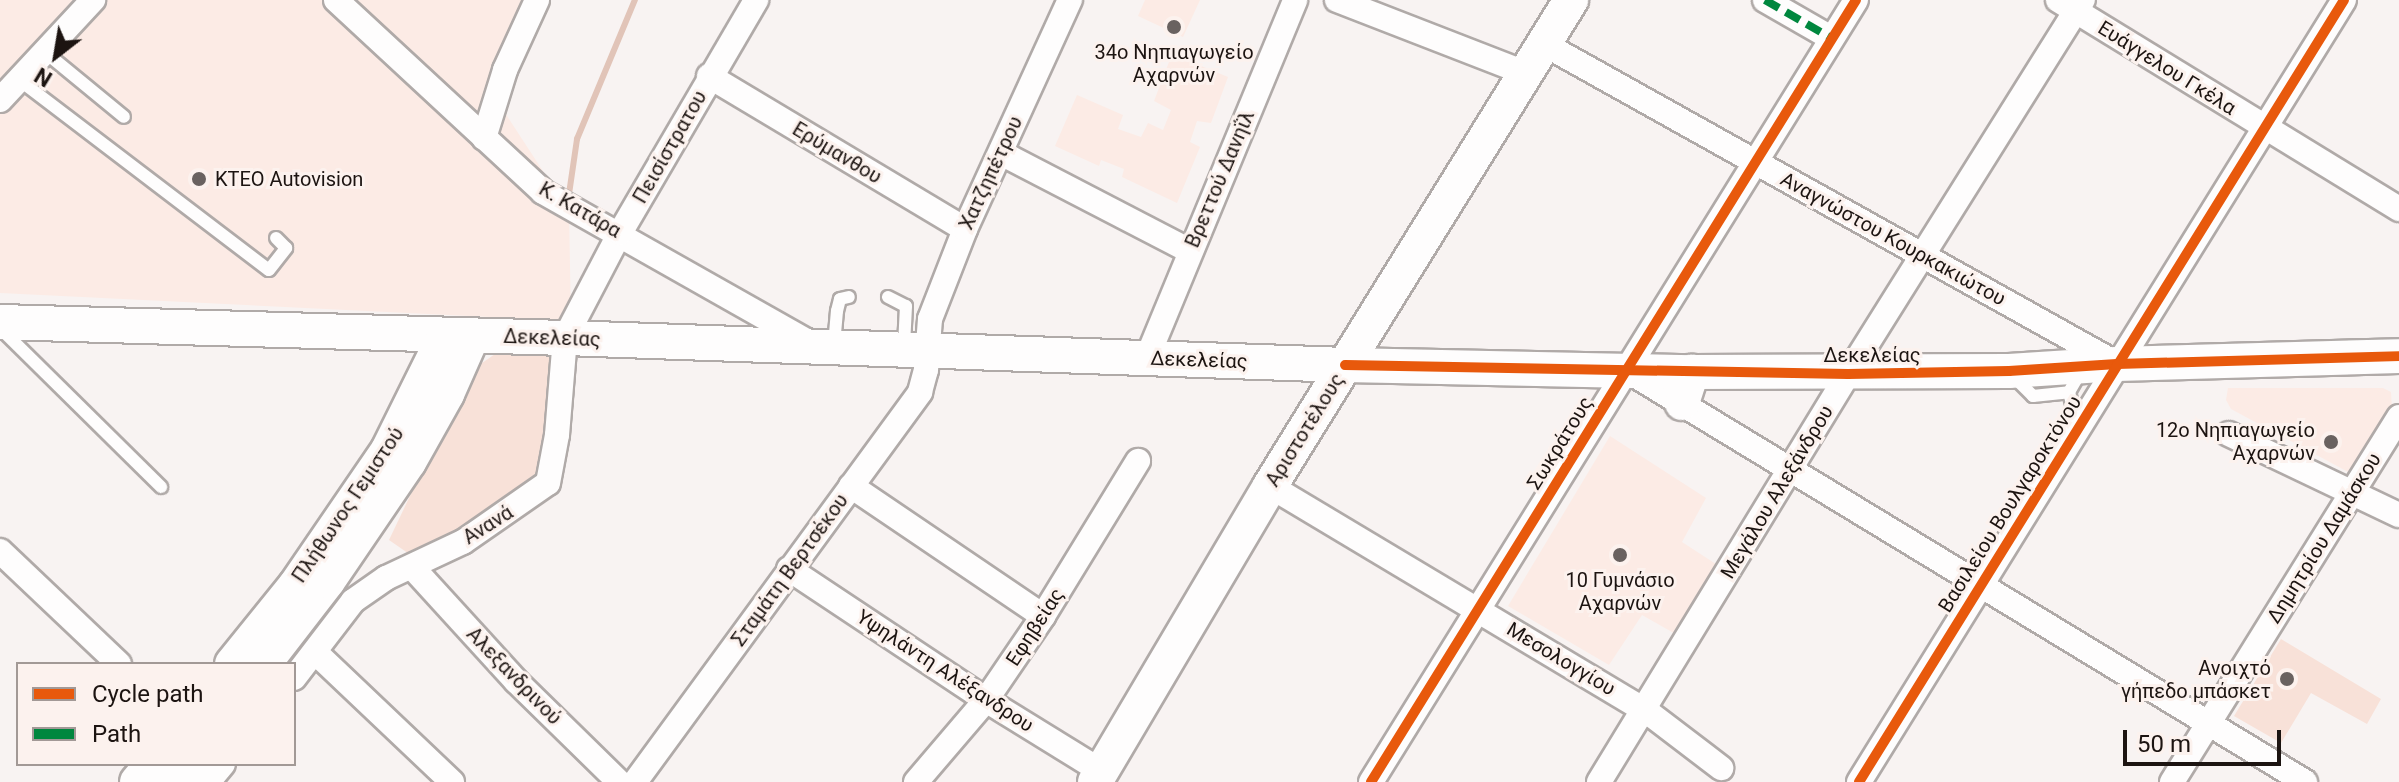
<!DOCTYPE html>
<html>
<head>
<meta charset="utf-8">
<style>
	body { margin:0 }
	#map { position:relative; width:2399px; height:782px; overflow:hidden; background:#f8f3f2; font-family:Roboto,sans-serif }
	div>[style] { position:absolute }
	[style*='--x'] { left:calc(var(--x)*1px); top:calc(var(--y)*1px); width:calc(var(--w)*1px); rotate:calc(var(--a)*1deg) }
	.built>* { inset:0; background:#fcebe5 }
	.green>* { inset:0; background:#f8e1d8 }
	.stream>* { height:6px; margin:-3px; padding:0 3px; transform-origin:3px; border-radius:3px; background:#e1c4b8 }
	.roads { filter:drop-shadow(2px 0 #b0aaa8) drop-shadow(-2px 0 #b0aaa8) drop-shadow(0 2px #b0aaa8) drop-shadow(0 -2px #b0aaa8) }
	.lane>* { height:12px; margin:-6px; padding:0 6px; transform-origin:6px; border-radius:6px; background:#fefdfd }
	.street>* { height:24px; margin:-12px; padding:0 12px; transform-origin:12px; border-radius:12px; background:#fefdfd }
	.secondary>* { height:34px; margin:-17px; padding:0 17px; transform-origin:17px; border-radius:17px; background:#fefdfd }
	.quiet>* { height:8px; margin-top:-4px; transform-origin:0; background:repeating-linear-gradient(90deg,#00873e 0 16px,transparent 0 24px) }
	.cycleway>* { height:10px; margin:-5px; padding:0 5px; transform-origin:5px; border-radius:5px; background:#e8590c }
	.dots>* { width:22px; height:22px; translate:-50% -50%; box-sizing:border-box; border:4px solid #fcf2ee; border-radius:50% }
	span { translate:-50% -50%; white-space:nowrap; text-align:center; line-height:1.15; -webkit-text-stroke:6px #fcf2ee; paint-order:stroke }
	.poi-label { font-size:20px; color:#1c1411 }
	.left { translate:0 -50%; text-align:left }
	.right { translate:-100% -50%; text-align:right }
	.street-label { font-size:20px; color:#1c1411 }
	.legend { position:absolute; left:16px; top:662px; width:280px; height:104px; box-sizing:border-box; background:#fcf2ee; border:2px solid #a29996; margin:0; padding:10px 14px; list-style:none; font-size:24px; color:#1c1411 }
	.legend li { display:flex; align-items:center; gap:16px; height:40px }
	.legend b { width:40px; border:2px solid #a29996 }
	.north { position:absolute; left:16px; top:16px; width:80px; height:80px; -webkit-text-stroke:6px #fcf2ee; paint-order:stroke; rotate:211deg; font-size:22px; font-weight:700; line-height:32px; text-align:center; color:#1c1411 }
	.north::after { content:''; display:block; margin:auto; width:28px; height:36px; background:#1c1411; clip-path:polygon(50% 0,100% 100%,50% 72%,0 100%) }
	.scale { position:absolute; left:2123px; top:730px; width:158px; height:36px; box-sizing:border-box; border:4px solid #1c1411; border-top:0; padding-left:10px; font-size:24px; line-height:28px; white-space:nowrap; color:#1c1411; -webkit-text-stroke:6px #fcf2ee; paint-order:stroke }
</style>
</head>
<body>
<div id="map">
	<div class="built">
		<i style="clip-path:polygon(0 0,541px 0,496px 99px,569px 211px,571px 321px,0 293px)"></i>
		<i style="clip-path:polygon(1145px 0,1200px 0,1183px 37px,1138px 16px)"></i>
		<i style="clip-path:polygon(1172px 54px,1228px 77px,1211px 123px,1197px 121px,1190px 142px,1200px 147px,1177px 203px,1122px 177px,1124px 169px,1101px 160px,1099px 166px,1055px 146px,1077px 95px,1123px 115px,1118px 129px,1141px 137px,1148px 123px,1163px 130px,1171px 110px,1154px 101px)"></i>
		<i style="clip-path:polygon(2228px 388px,2383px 388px,2391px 392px,2392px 410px,2350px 473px,2231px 409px,2226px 400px)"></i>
		<i style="clip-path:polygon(1610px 436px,1706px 498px,1682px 542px,1722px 568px,1679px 636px,1642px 615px,1609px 665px,1508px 606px)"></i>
	</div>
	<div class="green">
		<i style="clip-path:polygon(555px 350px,540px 480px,415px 558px,389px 540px,469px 372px,498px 352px)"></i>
		<i style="clip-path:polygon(2281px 639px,2381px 699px,2367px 724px,2311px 693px,2281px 743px,2234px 716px)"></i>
	</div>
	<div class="stream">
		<i style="--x:569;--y:194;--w:56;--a:-81.7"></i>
		<i style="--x:577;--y:139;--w:151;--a:-67.4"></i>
	</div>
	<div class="roads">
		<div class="lane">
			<i style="--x:45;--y:52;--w:102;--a:39.4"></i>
			<i style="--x:18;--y:79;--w:315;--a:37.3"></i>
			<i style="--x:269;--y:270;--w:28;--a:-52"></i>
			<i style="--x:286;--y:248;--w:14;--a:-135"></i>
			<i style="--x:888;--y:297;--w:20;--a:27"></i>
			<i style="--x:906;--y:306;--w:40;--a:92.9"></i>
			<i style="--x:1;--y:329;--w:225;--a:44.6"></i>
			<i style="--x:834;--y:345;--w:34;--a:-85"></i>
			<i style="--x:837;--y:311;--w:12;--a:-76"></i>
			<i style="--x:840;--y:299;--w:9;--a:-13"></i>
			<i style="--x:2014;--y:377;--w:27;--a:45"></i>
			<i style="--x:2033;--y:396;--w:36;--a:-6"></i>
			<i style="--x:2069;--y:392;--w:22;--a:-60"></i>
			<i style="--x:2069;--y:392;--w:36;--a:76"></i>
		</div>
		<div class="street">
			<i style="--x:336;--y:0;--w:282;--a:42.8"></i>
			<i style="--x:543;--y:192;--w:309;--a:29.5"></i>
			<i style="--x:1337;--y:0;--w:202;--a:21.2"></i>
			<i style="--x:1765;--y:0;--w:76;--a:29.9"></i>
			<i style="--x:2058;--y:0;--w:400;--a:31.5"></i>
			<i style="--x:1544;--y:44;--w:656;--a:29.18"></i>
			<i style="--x:709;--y:76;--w:298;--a:30.9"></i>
			<i style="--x:0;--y:100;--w:137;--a:-47.1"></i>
			<i style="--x:484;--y:138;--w:71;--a:-72.8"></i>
			<i style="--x:505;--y:70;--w:77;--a:-65.4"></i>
			<i style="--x:1001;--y:153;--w:213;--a:27.4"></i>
			<i style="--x:1147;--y:358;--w:387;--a:-67.5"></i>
			<i style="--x:1628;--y:371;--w:792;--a:31.26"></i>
			<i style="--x:2229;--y:434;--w:188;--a:25.5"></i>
			<i style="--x:851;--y:486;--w:232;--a:34.1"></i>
			<i style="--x:1270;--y:486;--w:437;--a:30.9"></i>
			<i style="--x:1645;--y:710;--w:96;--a:37.3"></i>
			<i style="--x:0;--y:551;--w:164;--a:43.5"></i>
			<i style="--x:412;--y:567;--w:154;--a:47.6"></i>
			<i style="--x:516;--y:681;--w:144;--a:44.4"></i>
			<i style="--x:789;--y:569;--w:237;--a:33.6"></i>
			<i style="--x:986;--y:700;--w:135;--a:31.7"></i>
			<i style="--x:315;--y:652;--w:189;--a:43.5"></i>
			<i style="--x:294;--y:678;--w:97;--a:-52.5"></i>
			<i style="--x:353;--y:601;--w:40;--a:-34.9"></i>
			<i style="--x:386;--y:578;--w:85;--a:-25.1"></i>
			<i style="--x:463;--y:542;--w:103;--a:-34.8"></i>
			<i style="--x:548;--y:483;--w:49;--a:-79.4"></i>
			<i style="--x:557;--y:435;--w:97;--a:-85.3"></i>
			<i style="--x:565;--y:338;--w:119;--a:-62.4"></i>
			<i style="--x:620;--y:233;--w:270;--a:-59.7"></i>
			<i style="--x:188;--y:764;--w:25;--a:45"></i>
			<i style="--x:208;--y:782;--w:23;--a:-50"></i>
			<i style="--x:635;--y:782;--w:483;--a:-53.8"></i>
			<i style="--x:920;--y:392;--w:23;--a:-75"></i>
			<i style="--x:926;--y:370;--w:51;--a:-85.5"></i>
			<i style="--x:930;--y:319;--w:97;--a:-68.7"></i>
			<i style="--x:965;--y:229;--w:252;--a:-65.4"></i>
			<i style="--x:916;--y:782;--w:108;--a:-49.5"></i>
			<i style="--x:986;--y:700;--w:102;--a:-55.8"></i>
			<i style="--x:1043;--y:616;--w:182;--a:-58.5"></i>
			<i style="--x:1371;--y:782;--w:920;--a:-58.19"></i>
			<i style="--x:1599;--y:782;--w:478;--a:-58.6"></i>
			<i style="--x:1848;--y:374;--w:442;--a:-57.9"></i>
			<i style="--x:1859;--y:782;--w:920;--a:-58.19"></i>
			<i style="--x:2172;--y:782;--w:430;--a:-58.1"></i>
		</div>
		<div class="secondary">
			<i style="--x:0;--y:322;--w:565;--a:1.62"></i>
			<i style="--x:565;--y:338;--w:780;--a:1.98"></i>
			<i style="--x:1345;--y:365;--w:347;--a:1.2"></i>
			<i style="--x:1692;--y:372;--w:317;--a:-0.2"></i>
			<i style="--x:2009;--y:371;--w:108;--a:-3.7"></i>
			<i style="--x:2117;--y:364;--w:282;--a:-1.6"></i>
			<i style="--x:1682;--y:403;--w:33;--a:-72"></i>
			<i style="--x:232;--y:664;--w:100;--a:-51.1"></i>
			<i style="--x:295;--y:586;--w:165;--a:-55.6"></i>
			<i style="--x:388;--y:450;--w:128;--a:-63.6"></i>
			<i style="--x:264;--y:664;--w:105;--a:-52.4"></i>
			<i style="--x:328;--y:581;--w:144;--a:-55.8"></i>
			<i style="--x:409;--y:462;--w:78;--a:-60.8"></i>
			<i style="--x:447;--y:394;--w:64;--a:-66.2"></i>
			<i style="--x:137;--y:782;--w:23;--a:-50"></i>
			<i style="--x:168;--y:782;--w:23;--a:-50"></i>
			<i style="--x:1095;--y:782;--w:344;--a:-59.4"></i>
			<i style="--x:1270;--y:486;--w:572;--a:-58.23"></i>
		</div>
	</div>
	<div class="quiet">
		<i style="--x:1765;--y:0;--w:76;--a:29.9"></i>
	</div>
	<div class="cycleway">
		<i style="--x:1345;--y:365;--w:503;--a:1.03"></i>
		<i style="--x:1848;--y:374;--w:161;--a:-1.1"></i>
		<i style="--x:2009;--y:371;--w:108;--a:-3.7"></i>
		<i style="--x:2117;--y:364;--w:282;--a:-1.6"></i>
		<i style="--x:1371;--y:782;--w:920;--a:-58.19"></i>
		<i style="--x:1859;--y:782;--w:920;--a:-58.19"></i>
	</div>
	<div class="dots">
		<i style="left:1174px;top:27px;background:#696260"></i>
		<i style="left:199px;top:179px;background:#696260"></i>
		<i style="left:2331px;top:442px;background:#696260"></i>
		<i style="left:1620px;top:555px;background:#696260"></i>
		<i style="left:2287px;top:679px;background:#696260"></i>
	</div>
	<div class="poi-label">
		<span style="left:1174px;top:64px">34o Νηπιαγωγείο<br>Αχαρνών</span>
		<span class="left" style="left:215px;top:179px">ΚΤΕΟ Autovision</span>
		<span class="right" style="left:2315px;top:442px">12ο Νηπιαγωγείο<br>Αχαρνών</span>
		<span style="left:1620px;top:592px">10 Γυμνάσιο<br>Αχαρνών</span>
		<span class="right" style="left:2271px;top:680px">Ανοιχτό<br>γήπεδο μπάσκετ</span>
	</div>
	<div class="street-label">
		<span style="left:2167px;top:68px;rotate:32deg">Ευάγγελου Γκέλα</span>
		<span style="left:670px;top:147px;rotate:-60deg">Πεισίστρατου</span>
		<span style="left:837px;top:153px;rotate:31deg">Ερύμανθου</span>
		<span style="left:991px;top:173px;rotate:-65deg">Χατζηπέτρου</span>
		<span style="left:1220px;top:179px;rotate:-67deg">Βρεττού Δανηΐλ</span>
		<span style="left:580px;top:210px;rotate:30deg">Κ. Κατάρα</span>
		<span style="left:1893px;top:239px;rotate:29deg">Αναγνώστου Κουρκακιώτου</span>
		<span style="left:552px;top:338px;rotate:2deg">Δεκελείας</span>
		<span style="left:1872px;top:355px">Δεκελείας</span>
		<span style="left:1199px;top:360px;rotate:2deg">Δεκελείας</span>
		<span style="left:1305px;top:430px;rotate:-58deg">Αριστοτέλους</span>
		<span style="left:1560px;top:443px;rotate:-58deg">Σωκράτους</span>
		<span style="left:1777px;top:492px;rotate:-59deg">Μεγάλου Αλεξάνδρου</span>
		<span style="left:2010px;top:504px;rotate:-58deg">Βασιλείου Βουλγαροκτόνου</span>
		<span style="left:348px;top:505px;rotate:-56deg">Πλήθωνος Γεμιστού</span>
		<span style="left:488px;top:525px;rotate:-32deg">Ανανά</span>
		<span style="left:2324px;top:538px;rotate:-58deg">Δημητρίου Δαμάσκου</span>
		<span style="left:790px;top:570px;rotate:-54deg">Σταμάτη Βερτσέκου</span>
		<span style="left:1035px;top:627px;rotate:-57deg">Εφηβείας</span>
		<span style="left:1561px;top:659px;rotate:31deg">Μεσολογγίου</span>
		<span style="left:945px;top:671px;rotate:33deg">Υψηλάντη Αλέξανδρου</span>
		<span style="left:514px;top:676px;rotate:46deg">Αλεξανδρινού</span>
	</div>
	<ul class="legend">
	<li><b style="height:10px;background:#e8590c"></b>Cycle path</li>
	<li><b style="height:10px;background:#00873e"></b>Path</li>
	</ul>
	<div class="north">N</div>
	<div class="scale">50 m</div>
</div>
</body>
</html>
